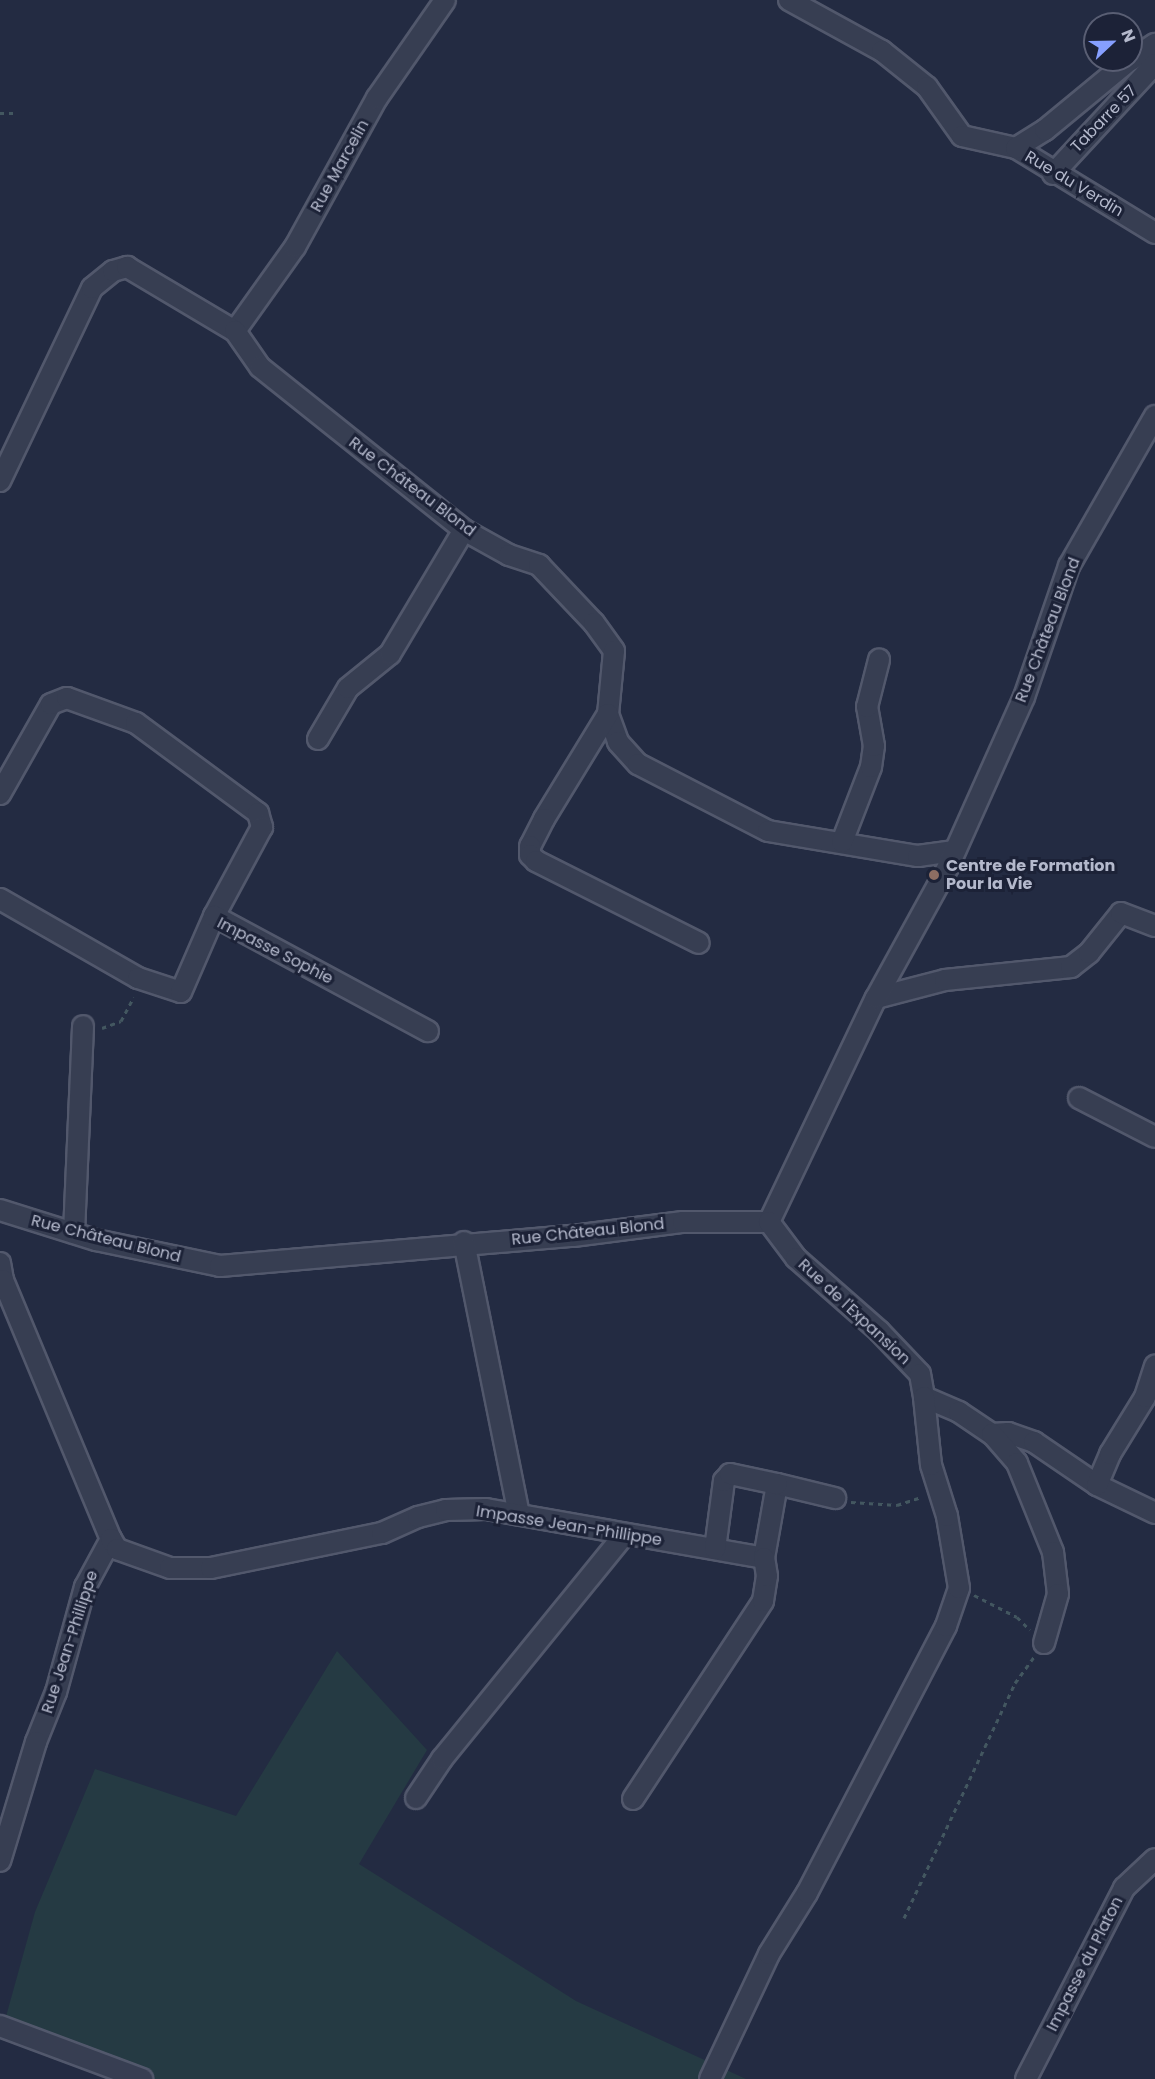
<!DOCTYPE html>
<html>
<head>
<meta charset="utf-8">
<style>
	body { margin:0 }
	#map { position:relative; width:1155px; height:2079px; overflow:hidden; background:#232b42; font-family:Poppins,sans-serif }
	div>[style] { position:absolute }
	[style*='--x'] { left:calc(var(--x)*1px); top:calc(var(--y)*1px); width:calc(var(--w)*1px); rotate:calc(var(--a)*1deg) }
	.green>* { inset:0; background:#253a43 }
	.path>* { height:3px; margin-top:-1.5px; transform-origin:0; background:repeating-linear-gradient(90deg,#435760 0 4.5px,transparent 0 9px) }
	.roads { filter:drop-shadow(2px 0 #52586c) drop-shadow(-2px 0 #52586c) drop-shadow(0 2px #52586c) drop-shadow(0 -2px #52586c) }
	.minor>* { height:20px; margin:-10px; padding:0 10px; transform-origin:10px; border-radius:10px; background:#373e52 }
	.dots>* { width:16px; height:16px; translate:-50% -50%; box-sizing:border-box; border:3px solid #1c2237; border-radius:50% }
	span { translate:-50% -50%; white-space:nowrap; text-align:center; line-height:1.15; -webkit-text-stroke:6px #1c2237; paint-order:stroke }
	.street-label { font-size:16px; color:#b4b9cc }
	.poi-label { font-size:16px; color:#b4b9cc; font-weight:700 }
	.left { translate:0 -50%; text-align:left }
	.north { position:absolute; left:1083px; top:12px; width:60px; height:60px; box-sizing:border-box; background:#1c2237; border:2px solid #595e73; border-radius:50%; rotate:68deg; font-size:16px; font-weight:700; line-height:24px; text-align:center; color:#b4b9cc }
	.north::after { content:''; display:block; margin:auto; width:21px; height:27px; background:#869fff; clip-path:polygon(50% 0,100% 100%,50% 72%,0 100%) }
</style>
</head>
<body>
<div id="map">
	<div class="green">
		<i style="clip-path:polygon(337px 1651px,427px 1750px,359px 1864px,576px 2001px,746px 2079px,151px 2079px,0 2038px,35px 1912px,95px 1769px,236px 1816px)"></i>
	</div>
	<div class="path">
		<i style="--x:0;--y:113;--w:13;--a:0"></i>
		<i style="--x:102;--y:1028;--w:20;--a:-20"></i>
		<i style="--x:121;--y:1021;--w:27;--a:-62"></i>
		<i style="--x:851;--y:1502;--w:46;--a:3.7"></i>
		<i style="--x:897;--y:1505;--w:25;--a:-18"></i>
		<i style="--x:974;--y:1595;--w:48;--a:27.1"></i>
		<i style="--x:1017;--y:1617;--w:18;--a:45"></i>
		<i style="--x:904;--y:1918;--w:260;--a:-64.7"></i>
		<i style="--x:1015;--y:1683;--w:32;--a:-54"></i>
	</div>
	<div class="roads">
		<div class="minor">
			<i style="--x:789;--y:0;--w:106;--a:28.7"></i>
			<i style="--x:882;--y:51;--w:58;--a:38.7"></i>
			<i style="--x:927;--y:87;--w:60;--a:54.5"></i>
			<i style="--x:962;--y:136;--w:55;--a:12.5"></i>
			<i style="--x:1016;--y:148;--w:163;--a:31.4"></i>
			<i style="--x:1131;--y:60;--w:29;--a:-34"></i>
			<i style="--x:1016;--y:148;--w:34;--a:-32"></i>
			<i style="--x:1045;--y:130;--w:110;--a:-39.5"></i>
			<i style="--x:1053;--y:174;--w:150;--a:-47.2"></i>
			<i style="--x:235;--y:331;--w:103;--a:-54.5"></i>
			<i style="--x:295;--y:247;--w:170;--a:-61.2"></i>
			<i style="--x:377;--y:98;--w:119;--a:-55.2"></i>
			<i style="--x:0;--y:481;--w:214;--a:-64.5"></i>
			<i style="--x:92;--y:288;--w:27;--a:-39"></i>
			<i style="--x:113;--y:271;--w:15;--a:-16"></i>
			<i style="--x:127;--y:267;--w:126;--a:30.7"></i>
			<i style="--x:235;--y:331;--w:44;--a:55.2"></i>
			<i style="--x:260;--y:367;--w:261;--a:38.6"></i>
			<i style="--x:464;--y:530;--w:51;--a:29.1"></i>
			<i style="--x:509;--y:555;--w:32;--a:18"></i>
			<i style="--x:539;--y:565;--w:80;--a:46.5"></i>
			<i style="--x:594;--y:623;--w:34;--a:54"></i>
			<i style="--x:614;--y:651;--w:63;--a:95.4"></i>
			<i style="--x:608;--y:714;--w:30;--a:70"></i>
			<i style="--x:618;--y:742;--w:30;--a:48"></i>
			<i style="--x:638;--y:764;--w:146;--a:27.3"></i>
			<i style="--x:768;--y:831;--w:152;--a:9.5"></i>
			<i style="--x:918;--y:856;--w:37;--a:-8"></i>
			<i style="--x:608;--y:714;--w:123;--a:121.4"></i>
			<i style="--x:544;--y:819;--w:30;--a:117"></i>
			<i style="--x:530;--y:846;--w:9;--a:90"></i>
			<i style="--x:530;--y:855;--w:8;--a:45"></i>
			<i style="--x:536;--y:861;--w:182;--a:26.7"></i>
			<i style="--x:318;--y:739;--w:59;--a:-59.5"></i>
			<i style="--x:348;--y:688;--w:54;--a:-39"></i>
			<i style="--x:390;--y:654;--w:144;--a:-59.2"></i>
			<i style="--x:0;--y:794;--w:103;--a:-60.5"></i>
			<i style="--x:51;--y:704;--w:17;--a:-21"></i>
			<i style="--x:67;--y:698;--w:73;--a:19.9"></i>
			<i style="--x:136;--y:723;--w:152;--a:36.4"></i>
			<i style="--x:258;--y:813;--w:15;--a:74"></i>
			<i style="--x:262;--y:827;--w:101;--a:118.3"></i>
			<i style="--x:842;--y:842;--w:80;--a:-68.9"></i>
			<i style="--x:871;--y:767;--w:21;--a:-82"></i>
			<i style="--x:874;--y:746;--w:40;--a:-100"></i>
			<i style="--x:867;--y:707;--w:49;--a:-75.7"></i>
			<i style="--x:0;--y:899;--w:159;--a:29.8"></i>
			<i style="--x:138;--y:978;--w:45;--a:18"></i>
			<i style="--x:181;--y:992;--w:83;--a:-66.5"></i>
			<i style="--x:214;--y:916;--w:243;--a:28.3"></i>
			<i style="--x:876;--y:998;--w:71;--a:-14.6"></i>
			<i style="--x:945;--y:980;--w:127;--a:-5.9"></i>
			<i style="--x:1071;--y:967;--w:23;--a:-38"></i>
			<i style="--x:1089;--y:953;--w:51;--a:-51.3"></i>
			<i style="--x:1121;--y:913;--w:36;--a:21"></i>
			<i style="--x:1079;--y:1098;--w:85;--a:27.2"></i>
			<i style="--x:0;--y:1210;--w:101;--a:17.4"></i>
			<i style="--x:96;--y:1240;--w:127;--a:11.8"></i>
			<i style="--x:220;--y:1266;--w:354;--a:-4.9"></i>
			<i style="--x:573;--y:1236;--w:111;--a:-7.3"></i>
			<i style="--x:683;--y:1222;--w:86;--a:0"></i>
			<i style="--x:769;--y:1222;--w:248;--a:-64.5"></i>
			<i style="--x:876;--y:998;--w:149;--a:-61.2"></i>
			<i style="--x:948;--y:867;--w:186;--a:-65.9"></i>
			<i style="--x:1024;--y:697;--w:139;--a:-71"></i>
			<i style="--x:1069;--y:566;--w:173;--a:-60.2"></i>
			<i style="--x:769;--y:1222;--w:45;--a:53.1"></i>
			<i style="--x:796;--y:1258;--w:111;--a:41.3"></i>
			<i style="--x:879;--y:1331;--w:59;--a:46.4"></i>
			<i style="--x:920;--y:1374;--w:23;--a:80"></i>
			<i style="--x:924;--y:1397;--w:38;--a:23"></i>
			<i style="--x:959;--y:1412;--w:40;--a:34"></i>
			<i style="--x:992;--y:1434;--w:16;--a:-4"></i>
			<i style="--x:1008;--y:1433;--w:28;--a:19"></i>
			<i style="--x:1034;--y:1442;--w:76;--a:34.3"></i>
			<i style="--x:1097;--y:1485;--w:64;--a:25.8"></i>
			<i style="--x:74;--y:1233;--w:207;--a:-87.5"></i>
			<i style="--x:464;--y:1242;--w:278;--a:78.6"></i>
			<i style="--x:0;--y:1263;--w:17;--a:80"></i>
			<i style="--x:3;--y:1280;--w:281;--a:67.4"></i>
			<i style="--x:111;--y:1539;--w:55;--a:118.4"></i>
			<i style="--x:85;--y:1587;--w:109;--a:105.4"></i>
			<i style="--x:56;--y:1692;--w:54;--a:111.8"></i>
			<i style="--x:36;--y:1742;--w:124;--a:106.8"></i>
			<i style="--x:992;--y:1434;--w:38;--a:49"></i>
			<i style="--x:1017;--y:1463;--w:96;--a:68"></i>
			<i style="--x:1053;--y:1552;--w:42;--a:83.2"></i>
			<i style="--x:1058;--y:1594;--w:51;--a:105.9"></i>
			<i style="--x:1097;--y:1485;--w:34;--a:-67"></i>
			<i style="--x:1110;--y:1454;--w:67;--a:-58.4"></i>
			<i style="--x:1145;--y:1397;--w:33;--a:-72"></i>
			<i style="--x:111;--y:1539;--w:12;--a:59"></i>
			<i style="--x:117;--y:1549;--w:56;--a:19.7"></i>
			<i style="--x:170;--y:1568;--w:41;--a:0"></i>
			<i style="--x:211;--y:1568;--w:175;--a:-11.6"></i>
			<i style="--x:382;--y:1533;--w:39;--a:-24"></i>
			<i style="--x:418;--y:1517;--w:29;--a:-14"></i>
			<i style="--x:446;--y:1510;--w:40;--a:-1.4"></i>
			<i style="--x:486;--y:1509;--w:282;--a:10"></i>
			<i style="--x:764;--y:1558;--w:75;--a:-80"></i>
			<i style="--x:777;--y:1484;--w:60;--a:13.6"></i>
			<i style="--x:715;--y:1549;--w:69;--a:-82.5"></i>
			<i style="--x:724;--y:1481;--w:9;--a:-49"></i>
			<i style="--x:730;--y:1474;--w:48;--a:12"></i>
			<i style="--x:416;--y:1798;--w:47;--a:-56.3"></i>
			<i style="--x:442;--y:1759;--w:290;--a:-50.9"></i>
			<i style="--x:633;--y:1799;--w:237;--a:-56.7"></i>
			<i style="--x:763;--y:1601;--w:25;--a:-81"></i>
			<i style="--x:767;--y:1576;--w:18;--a:-99"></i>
			<i style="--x:0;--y:2026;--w:152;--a:20.5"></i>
			<i style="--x:710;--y:2079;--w:138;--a:-64.7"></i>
			<i style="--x:769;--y:1954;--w:72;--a:-58.1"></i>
			<i style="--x:807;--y:1893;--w:301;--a:-62.5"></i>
			<i style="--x:946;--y:1626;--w:40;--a:-71.1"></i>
			<i style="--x:959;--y:1588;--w:73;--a:-99.5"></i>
			<i style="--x:947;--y:1516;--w:53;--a:-107.4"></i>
			<i style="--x:931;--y:1465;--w:68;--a:-95.9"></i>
			<i style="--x:1026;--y:2079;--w:215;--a:-62.8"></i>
			<i style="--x:1124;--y:1888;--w:42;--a:-43.1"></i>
		</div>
	</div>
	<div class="dots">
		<i style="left:934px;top:875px;background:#8d6e63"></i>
	</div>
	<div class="street-label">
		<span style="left:1104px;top:119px;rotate:-46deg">Tabarre 57</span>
		<span style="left:340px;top:166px;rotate:-61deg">Rue Marcelin</span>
		<span style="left:1074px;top:184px;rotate:31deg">Rue du Verdin</span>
		<span style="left:412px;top:487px;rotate:37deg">Rue Château Blond</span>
		<span style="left:1048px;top:630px;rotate:-69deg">Rue Château Blond</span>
		<span style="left:275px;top:951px;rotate:27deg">Impasse Sophie</span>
		<span style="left:588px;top:1232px;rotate:-6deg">Rue Château Blond</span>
		<span style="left:106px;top:1239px;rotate:14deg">Rue Château Blond</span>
		<span style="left:854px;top:1312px;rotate:43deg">Rue de l'Expansion</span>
		<span style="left:569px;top:1526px;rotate:9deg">Impasse Jean-Phillippe</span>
		<span style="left:70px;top:1642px;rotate:-72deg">Rue Jean-Phillippe</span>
		<span style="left:1085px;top:1964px;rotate:-63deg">Impasse du Platon</span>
	</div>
	<div class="poi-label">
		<span class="left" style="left:946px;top:875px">Centre de Formation<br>Pour la Vie</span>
	</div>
	<div class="north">N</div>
</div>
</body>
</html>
